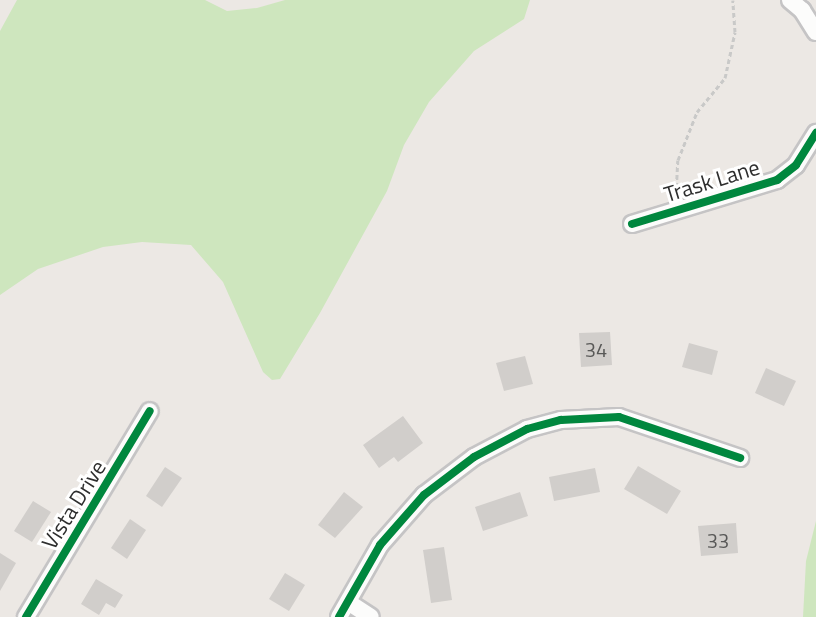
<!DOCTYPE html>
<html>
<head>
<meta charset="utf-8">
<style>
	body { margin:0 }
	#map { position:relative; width:816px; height:617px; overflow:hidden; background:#ece8e4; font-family:"Titillium Web",sans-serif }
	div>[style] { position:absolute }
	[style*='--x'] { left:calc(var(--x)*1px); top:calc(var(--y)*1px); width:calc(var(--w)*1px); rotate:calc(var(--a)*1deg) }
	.green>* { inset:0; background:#cee6be }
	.building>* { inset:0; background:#d1cecb }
	.path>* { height:3px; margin-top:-1.5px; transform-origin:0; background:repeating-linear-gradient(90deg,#c9c9c8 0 4.5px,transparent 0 7.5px) }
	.roads { filter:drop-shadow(2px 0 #c5c4c5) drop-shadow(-2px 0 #c5c4c5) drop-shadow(0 2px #c5c4c5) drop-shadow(0 -2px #c5c4c5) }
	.street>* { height:16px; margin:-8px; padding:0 8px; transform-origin:8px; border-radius:8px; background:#fcfcfb }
	.cycleway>* { height:8px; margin:-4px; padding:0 4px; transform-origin:4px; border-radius:4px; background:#00873e }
	span { translate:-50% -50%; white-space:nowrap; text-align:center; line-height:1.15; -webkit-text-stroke:6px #fff; paint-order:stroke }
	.number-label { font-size:20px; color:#585857 }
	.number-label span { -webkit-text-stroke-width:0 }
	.street-label { font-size:22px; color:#2e2e2e }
</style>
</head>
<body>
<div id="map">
	<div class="green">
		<i style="clip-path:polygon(17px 0,205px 0,227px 11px,257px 8px,285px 0,530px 0,524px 19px,474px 51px,429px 102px,404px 145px,387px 191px,320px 313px,280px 379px,272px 380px,263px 372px,223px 282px,191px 245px,142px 242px,103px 247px,38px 269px,0 295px,0 31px)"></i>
		<i style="clip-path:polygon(816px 521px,816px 617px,803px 617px,806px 561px)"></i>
	</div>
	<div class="building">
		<i style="clip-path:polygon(610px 332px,612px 365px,581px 367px,579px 333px)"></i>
		<i style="clip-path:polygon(689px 343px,718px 351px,712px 375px,682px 367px)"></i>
		<i style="clip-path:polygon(525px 356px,533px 384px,504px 391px,496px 363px)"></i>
		<i style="clip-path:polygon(766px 368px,796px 381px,784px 406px,755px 393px)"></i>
		<i style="clip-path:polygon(403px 416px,423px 443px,398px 462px,394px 457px,379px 468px,363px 445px)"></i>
		<i style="clip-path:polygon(638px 466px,681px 491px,667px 514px,624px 489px)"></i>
		<i style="clip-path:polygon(165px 467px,182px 478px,162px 507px,146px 496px)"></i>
		<i style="clip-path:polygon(595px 468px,600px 492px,554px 501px,549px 477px)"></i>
		<i style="clip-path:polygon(344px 492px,363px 507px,335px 538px,318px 525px)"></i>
		<i style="clip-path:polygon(520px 492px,528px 516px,483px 531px,475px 507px)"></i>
		<i style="clip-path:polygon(33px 501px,51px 512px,32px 542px,14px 531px)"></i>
		<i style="clip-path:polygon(130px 519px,146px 530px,127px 559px,111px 548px)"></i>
		<i style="clip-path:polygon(736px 523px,738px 553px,701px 556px,698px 526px)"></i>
		<i style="clip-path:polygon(444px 547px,452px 600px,431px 603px,423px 550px)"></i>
		<i style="clip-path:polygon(0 553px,16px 563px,0 591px)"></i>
		<i style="clip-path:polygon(285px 573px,305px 585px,289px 611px,269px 599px)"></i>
		<i style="clip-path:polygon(96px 579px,123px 595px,115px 608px,106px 603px,99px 615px,81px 604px)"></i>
	</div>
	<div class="path">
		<i style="--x:676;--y:194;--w:34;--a:-87"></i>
		<i style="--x:678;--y:160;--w:52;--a:-68.4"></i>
		<i style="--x:697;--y:112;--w:44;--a:-50.5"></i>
		<i style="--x:725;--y:78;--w:47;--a:-77.7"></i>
		<i style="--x:735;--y:32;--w:32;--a:-94"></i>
	</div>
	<div class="roads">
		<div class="street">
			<i style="--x:790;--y:0;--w:16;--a:40"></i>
			<i style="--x:802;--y:10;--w:26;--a:58"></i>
			<i style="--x:632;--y:224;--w:152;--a:-16.9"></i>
			<i style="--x:777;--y:180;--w:24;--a:-38"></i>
			<i style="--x:796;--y:165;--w:38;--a:-58"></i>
			<i style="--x:348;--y:602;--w:27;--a:33"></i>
			<i style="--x:26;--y:617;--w:240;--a:-59"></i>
			<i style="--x:339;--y:617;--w:83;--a:-60.3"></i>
			<i style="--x:380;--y:545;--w:67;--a:-48.7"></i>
			<i style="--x:424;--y:495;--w:63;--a:-37.2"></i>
			<i style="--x:474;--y:457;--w:60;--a:-27.8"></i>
			<i style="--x:527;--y:429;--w:35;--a:-15"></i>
			<i style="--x:561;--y:420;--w:58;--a:-3"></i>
			<i style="--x:619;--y:417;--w:128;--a:18.7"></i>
		</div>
	</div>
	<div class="cycleway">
		<i style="--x:632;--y:224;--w:152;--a:-16.9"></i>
		<i style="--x:777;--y:180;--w:24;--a:-38"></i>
		<i style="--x:796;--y:165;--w:38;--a:-58"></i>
		<i style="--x:26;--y:617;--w:240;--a:-59"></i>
		<i style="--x:339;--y:617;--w:83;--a:-60.3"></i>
		<i style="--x:380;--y:545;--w:67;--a:-48.7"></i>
		<i style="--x:424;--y:495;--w:63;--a:-37.2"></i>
		<i style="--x:474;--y:457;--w:60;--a:-27.8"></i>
		<i style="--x:527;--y:429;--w:35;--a:-15"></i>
		<i style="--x:561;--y:420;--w:58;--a:-3"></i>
		<i style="--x:619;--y:417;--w:128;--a:18.7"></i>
	</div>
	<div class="number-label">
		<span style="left:596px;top:349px">34</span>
		<span style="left:718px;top:540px">33</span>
	</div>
	<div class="street-label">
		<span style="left:712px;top:181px;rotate:-17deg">Trask Lane</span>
		<span style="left:74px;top:505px;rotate:-58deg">Vista Drive</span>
	</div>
</div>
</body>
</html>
